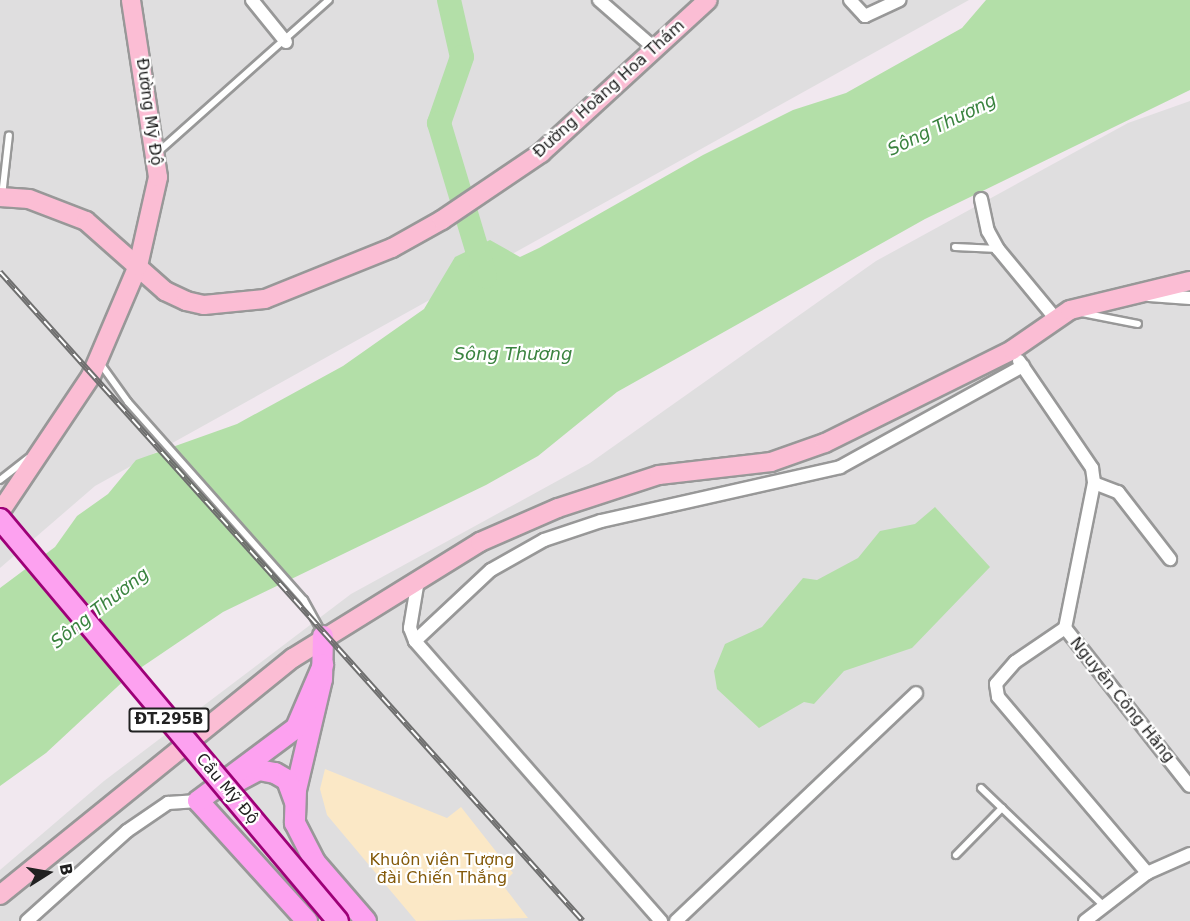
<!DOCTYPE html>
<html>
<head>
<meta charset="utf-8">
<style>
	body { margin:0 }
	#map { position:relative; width:1190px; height:921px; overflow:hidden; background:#f1e8ef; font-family:"DejaVu Sans",sans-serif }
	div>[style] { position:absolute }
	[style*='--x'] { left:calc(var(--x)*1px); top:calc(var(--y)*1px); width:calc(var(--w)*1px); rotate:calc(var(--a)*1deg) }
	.residential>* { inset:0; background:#dfdedf }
	.park>* { inset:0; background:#fbe8c6 }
	.water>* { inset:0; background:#b3dfa8 }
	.river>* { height:24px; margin:-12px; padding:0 12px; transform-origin:12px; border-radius:12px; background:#b3dfa8 }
	.roads { filter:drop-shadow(2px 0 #989898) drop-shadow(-2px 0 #989898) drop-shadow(0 2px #989898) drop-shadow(0 -2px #989898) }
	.lane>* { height:6px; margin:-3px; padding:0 3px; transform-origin:3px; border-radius:3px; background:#fff }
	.street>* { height:12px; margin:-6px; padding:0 6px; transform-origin:6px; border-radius:6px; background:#fff }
	.secondary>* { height:18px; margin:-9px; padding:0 9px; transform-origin:9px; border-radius:9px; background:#fbbdd4 }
	.primary>* { height:20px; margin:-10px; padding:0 10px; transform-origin:10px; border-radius:10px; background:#fda1f0 }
	.rail>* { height:6px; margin-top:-3px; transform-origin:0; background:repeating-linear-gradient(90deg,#fff 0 11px,#6f6f6f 0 22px); box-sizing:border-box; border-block:2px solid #6f6f6f }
	.bridges { filter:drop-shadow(2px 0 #9e0078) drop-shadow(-2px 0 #9e0078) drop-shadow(0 2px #9e0078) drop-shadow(0 -2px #9e0078) }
	.primary-bridge>* { height:20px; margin:-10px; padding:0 10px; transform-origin:10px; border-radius:10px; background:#fda1f0 }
	span { translate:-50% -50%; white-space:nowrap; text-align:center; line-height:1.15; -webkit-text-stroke:4.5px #fff; paint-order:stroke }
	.shield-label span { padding:2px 4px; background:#fff; border:2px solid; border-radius:4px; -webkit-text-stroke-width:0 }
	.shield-label { font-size:15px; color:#212121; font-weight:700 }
	.street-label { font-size:16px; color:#212121 }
	.park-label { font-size:16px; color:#845a0a }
	.water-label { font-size:18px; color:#3a833f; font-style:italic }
	.north { position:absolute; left:18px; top:843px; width:60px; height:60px; -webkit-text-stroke:4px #fff; paint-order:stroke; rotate:79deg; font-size:16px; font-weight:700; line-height:24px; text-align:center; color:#212121 }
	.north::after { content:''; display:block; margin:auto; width:21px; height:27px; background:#212121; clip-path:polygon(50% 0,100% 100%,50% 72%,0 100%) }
</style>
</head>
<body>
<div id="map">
	<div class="residential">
		<i style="clip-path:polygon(0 0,969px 0,95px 486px,0 568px)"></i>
		<i style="clip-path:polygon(1190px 101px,1190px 921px,0 921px,0 870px,104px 781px,351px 594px,590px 463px,876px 261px,1128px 123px)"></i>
	</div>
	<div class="park">
		<i style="clip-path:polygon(325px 769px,447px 818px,461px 807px,513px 873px,502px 884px,528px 918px,416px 921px,327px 815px,320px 789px)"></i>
	</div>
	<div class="water">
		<i style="clip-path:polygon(986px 0,1190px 0,1190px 90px,925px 219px,617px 392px,538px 456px,486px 485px,223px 612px,130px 675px,46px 753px,0 786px,0 588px,55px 547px,77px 516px,108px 494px,136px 460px,237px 424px,343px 366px,424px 309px,455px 257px,490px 240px,520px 257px,539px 248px,703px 155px,793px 110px,846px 93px,962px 28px)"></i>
		<i style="clip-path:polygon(935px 507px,990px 567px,912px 648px,844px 671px,814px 704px,804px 702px,759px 728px,717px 689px,714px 671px,725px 644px,762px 627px,803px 578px,817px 580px,858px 558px,880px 531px,915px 524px)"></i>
	</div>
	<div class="river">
		<i style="--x:449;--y:0;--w:58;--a:77.2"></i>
		<i style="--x:462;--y:57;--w:70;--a:109.2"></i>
		<i style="--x:439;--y:123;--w:160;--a:73.3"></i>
	</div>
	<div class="roads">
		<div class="lane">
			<i style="--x:157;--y:153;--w:230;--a:-41.7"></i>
			<i style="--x:2;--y:196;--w:61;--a:-83.5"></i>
			<i style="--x:955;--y:247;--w:43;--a:2.7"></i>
			<i style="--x:1082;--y:313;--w:57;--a:11.1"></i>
			<i style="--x:100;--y:363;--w:48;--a:54.3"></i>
			<i style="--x:128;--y:402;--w:265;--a:48.4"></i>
			<i style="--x:304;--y:600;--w:37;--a:61"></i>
			<i style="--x:0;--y:480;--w:36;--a:-38"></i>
			<i style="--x:981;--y:788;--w:169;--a:43.8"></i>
			<i style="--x:956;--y:855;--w:66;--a:-45.6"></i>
		</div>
		<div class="street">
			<i style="--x:252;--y:0;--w:54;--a:51"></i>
			<i style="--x:599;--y:0;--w:72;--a:41"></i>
			<i style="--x:850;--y:0;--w:22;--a:47"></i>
			<i style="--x:865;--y:16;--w:38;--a:-25"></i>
			<i style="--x:981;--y:199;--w:33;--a:78"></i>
			<i style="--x:988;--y:231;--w:21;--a:61"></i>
			<i style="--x:998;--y:249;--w:91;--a:50.4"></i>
			<i style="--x:1149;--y:295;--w:41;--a:4.2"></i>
			<i style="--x:1019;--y:361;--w:130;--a:55.7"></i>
			<i style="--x:1092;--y:468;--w:15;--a:82"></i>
			<i style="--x:1094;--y:483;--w:148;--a:101.3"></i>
			<i style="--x:1065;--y:628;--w:201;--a:51.7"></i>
			<i style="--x:1094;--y:483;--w:26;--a:21"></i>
			<i style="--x:1118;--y:492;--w:85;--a:52.2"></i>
			<i style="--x:418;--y:580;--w:49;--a:99.5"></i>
			<i style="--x:410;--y:628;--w:14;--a:69"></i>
			<i style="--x:415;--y:641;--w:104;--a:-43.1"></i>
			<i style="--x:491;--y:570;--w:61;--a:-29.5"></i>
			<i style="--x:544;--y:540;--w:60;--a:-18.4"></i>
			<i style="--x:601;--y:521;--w:245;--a:-12.7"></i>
			<i style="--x:840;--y:467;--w:209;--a:-28.9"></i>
			<i style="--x:1065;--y:628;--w:60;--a:145.8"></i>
			<i style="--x:1015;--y:662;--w:29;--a:131"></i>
			<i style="--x:996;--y:684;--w:13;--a:81"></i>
			<i style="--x:998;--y:697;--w:231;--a:49.7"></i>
			<i style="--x:415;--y:641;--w:373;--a:48.7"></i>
			<i style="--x:27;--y:921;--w:135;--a:-42"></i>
			<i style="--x:127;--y:831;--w:50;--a:-34.3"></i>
			<i style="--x:168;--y:803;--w:30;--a:-4"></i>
			<i style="--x:676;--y:921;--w:331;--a:-43.5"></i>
			<i style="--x:1085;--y:921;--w:78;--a:-37.7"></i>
			<i style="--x:1147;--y:873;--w:47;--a:-23.8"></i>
		</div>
		<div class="secondary">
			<i style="--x:0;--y:197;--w:29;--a:4"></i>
			<i style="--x:29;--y:199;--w:61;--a:21.1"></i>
			<i style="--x:86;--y:221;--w:106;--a:41.5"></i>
			<i style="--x:165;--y:291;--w:23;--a:25"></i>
			<i style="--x:186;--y:301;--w:18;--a:13"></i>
			<i style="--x:204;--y:305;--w:61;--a:-5.6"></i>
			<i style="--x:265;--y:299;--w:137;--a:-21.9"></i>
			<i style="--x:392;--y:248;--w:57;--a:-29.2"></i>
			<i style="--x:442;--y:220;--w:120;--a:-34.1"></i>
			<i style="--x:541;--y:153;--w:226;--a:-42.5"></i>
			<i style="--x:0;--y:512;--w:164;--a:-56.2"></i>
			<i style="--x:91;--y:376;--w:120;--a:-66.9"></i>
			<i style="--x:138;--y:266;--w:91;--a:-77.3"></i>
			<i style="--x:158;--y:177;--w:179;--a:-98.7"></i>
			<i style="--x:0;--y:895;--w:377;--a:-39"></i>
			<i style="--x:293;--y:658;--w:220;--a:-31.8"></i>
			<i style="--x:480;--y:542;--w:85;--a:-23.6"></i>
			<i style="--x:558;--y:508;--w:106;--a:-18.1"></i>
			<i style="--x:659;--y:475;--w:113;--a:-6.6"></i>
			<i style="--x:771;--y:462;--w:57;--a:-19.4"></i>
			<i style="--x:825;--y:443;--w:209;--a:-26.4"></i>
			<i style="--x:1012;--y:350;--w:70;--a:-34.6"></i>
			<i style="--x:1070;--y:310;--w:123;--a:-13.6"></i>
		</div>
		<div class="primary">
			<i style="--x:323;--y:636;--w:43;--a:91.3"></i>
			<i style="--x:322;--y:679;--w:114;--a:103.2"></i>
			<i style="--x:296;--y:790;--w:33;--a:92"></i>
			<i style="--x:295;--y:823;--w:44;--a:62.9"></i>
			<i style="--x:315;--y:862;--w:78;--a:49.2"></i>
			<i style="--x:238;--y:781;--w:24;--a:-28"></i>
			<i style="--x:259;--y:770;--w:16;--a:11"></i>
			<i style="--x:275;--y:773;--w:14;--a:30"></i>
			<i style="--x:287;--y:780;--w:23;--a:70"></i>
			<i style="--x:307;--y:921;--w:162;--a:-132.2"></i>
			<i style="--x:198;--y:801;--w:122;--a:-36.7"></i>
			<i style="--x:296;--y:728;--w:69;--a:-66.8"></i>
		</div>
	</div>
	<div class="rail">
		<i style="--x:0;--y:272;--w:872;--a:48.07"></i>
	</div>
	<div class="bridges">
		<div class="primary-bridge">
			<i style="--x:0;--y:519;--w:525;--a:49.94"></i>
		</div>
	</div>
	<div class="shield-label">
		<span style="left:169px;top:720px">ĐT.295B</span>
	</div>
	<div class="street-label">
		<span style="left:609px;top:89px;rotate:-42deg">Đường Hoàng Hoa Thám</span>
		<span style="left:149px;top:112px;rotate:82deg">Đường Mỹ Độ</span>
		<span style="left:1122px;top:700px;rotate:51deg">Nguyễn Công Hãng</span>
		<span style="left:227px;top:789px;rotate:50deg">Cầu Mỹ Độ</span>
	</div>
	<div class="park-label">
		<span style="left:442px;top:869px">Khuôn viên Tượng<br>đài Chiến Thắng</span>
	</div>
	<div class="water-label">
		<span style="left:942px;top:125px;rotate:-26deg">Sông Thương</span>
		<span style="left:513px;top:354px">Sông Thương</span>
		<span style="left:100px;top:608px;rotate:-38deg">Sông Thương</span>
	</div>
	<div class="north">B</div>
</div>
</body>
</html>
